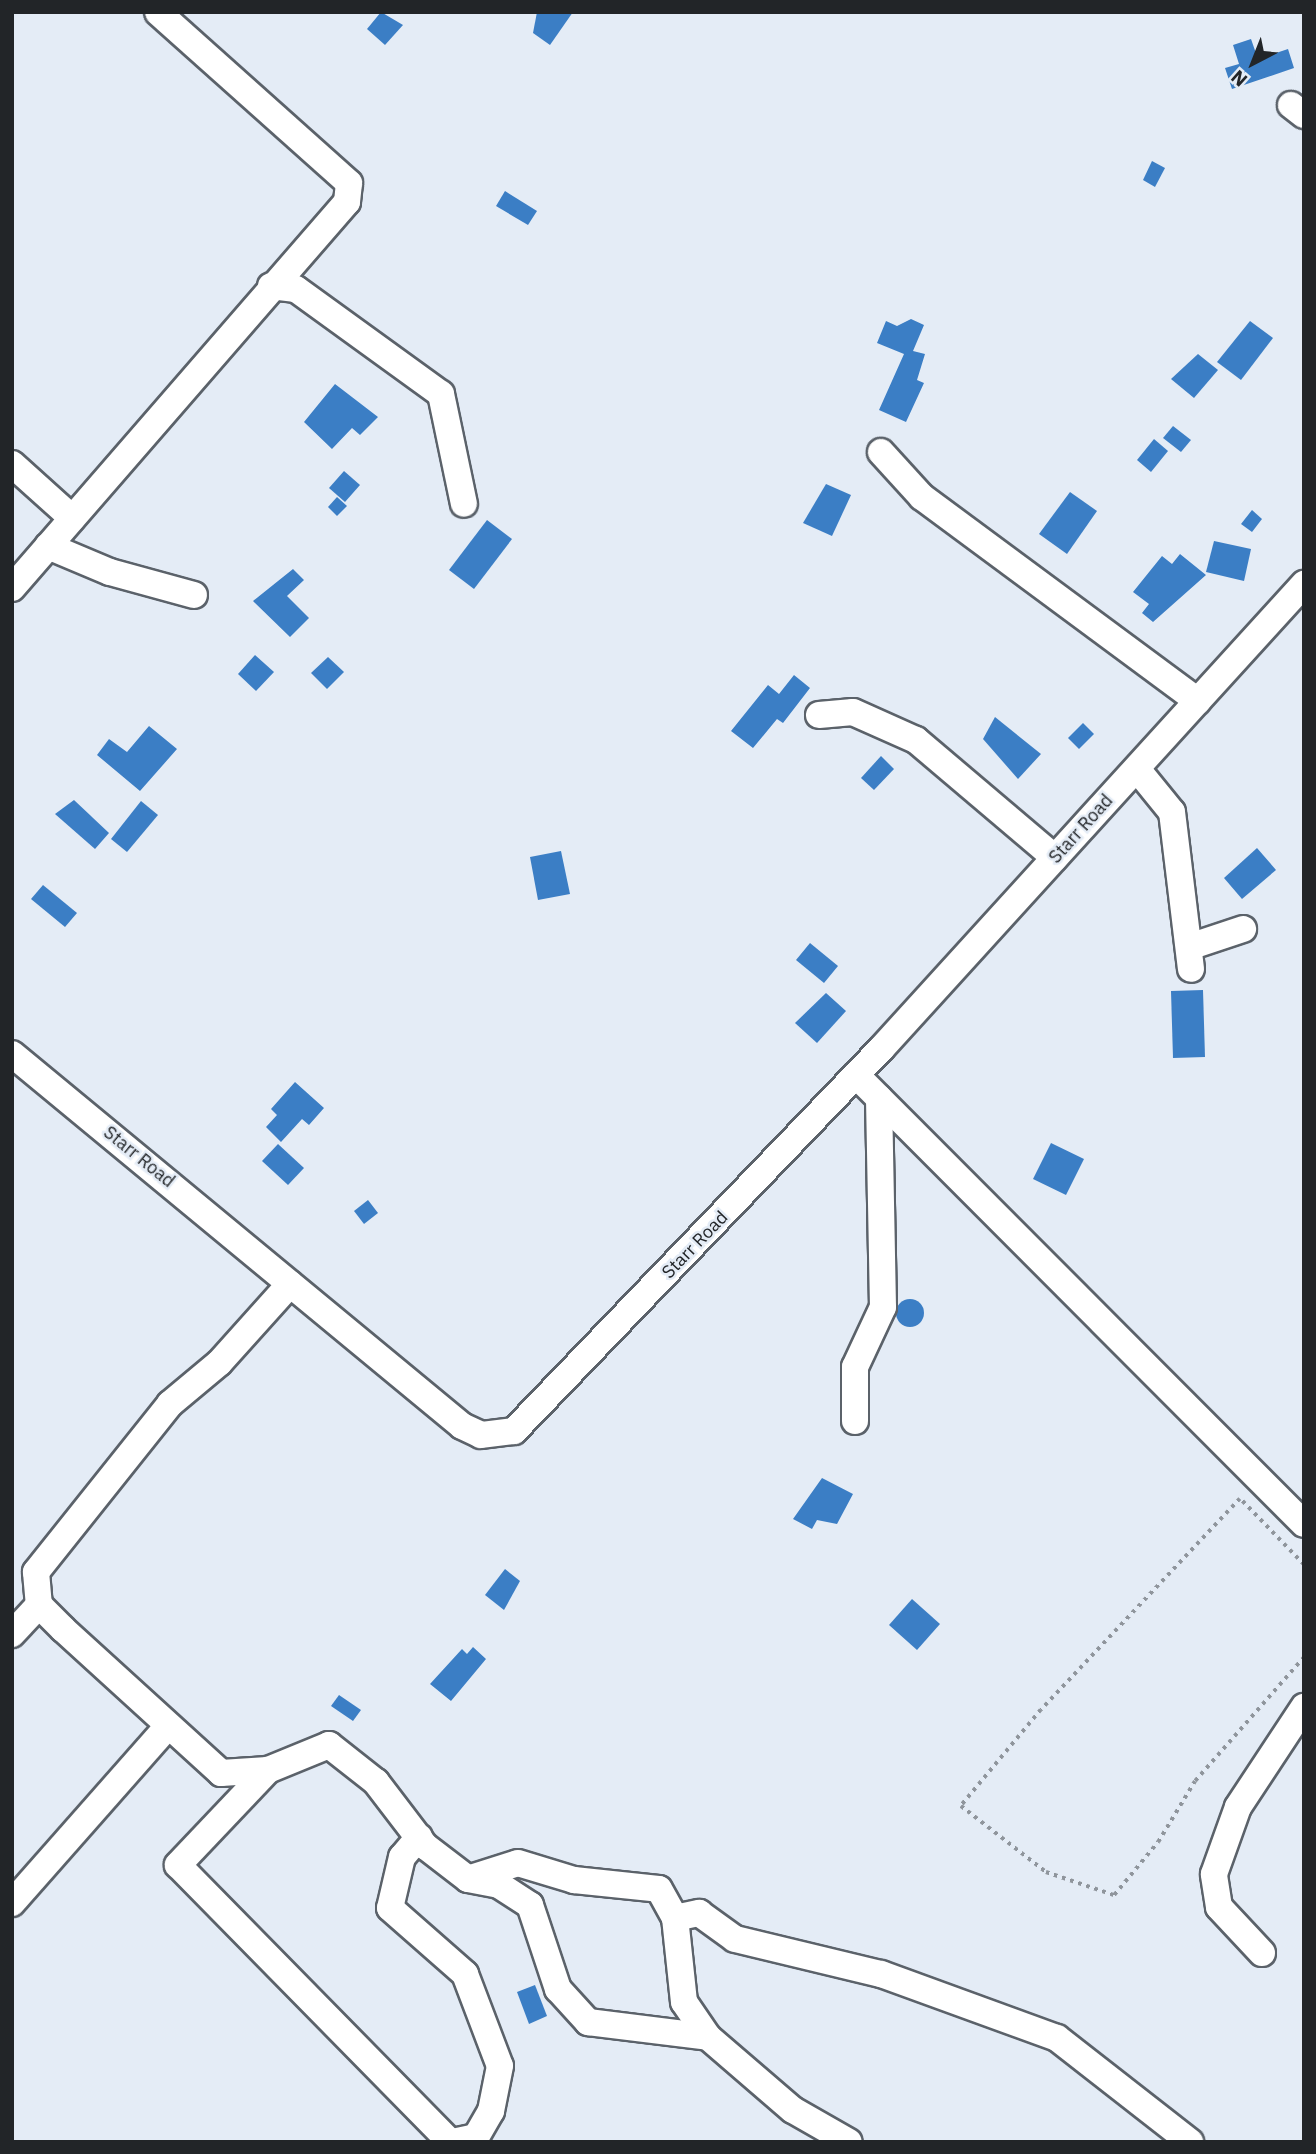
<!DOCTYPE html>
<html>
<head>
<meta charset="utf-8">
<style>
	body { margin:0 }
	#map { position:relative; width:1316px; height:2154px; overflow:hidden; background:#e4ecf6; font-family:"IBM Plex Sans",sans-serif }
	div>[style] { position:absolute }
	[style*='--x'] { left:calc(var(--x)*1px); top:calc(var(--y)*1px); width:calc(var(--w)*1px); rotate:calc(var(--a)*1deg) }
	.building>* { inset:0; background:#3b7ec5 }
	.round { border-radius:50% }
	.path>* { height:3.5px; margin-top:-1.75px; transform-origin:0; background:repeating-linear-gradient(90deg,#8f959c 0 3.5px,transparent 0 8.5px) }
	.roads { filter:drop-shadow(2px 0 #5b626a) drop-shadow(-2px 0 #5b626a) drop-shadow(0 2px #5b626a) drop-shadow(0 -2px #5b626a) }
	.minor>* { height:26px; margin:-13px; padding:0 13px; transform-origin:13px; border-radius:13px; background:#fff }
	span { translate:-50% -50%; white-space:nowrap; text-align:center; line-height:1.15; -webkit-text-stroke:5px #e4ecf6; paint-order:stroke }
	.street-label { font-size:18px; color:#222528 }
	.frame { position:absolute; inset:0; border:14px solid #222528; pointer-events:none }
	.north { position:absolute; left:1218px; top:28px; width:70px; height:70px; -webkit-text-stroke:5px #e4ecf6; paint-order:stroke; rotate:222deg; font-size:19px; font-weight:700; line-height:28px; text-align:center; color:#222528 }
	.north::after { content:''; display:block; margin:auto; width:24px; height:32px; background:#222528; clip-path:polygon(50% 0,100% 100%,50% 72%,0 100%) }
</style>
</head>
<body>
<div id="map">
	<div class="building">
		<i style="clip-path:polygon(381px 12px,403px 25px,385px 45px,367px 29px)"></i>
		<i style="clip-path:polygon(537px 12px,573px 12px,550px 45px,533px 33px)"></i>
		<i style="clip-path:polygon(1251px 39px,1258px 59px,1288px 49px,1294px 68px,1232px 89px,1225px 68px,1239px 64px,1233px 45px)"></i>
		<i style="clip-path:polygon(1152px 161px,1165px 168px,1155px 187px,1143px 180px)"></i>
		<i style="clip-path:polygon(505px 191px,537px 211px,528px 225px,496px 206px)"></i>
		<i style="clip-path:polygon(911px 319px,924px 325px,913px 351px,925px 354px,917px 380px,924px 383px,906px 422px,879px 410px,904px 354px,877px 343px,886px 321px,897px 326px)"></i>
		<i style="clip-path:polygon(1250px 321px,1273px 338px,1241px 380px,1217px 362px)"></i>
		<i style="clip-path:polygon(1198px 354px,1218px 370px,1194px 398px,1171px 379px)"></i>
		<i style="clip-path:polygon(335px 384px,378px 417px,360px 435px,352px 428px,332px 449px,304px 422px)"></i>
		<i style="clip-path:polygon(1173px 426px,1191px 440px,1181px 452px,1163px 438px)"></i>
		<i style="clip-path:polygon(1154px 439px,1168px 451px,1151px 472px,1137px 460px)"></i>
		<i style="clip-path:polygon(344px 471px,360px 485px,345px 502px,329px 488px)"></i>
		<i style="clip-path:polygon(826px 484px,851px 495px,832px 536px,803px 523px)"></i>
		<i style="clip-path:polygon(1070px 492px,1097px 511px,1067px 554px,1039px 534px)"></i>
		<i style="clip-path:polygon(337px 497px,347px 506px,337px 516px,328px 507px)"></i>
		<i style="clip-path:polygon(1252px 510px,1262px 519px,1252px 532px,1241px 524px)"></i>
		<i style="clip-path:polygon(487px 520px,512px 539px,474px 589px,449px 570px)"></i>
		<i style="clip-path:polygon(1214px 541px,1251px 549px,1244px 581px,1206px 572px)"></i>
		<i style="clip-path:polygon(1180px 554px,1206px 575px,1153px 622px,1142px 613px,1149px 604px,1133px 592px,1162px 556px,1172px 564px)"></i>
		<i style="clip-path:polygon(293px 569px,304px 580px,287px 596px,309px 618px,290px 637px,253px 601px)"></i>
		<i style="clip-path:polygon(255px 655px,274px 672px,256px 691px,238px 674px)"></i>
		<i style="clip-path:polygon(328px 657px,344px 672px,327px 689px,311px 673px)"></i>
		<i style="clip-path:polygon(794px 675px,810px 688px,783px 723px,777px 719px,753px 748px,731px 731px,768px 685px,779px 694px)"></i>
		<i style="clip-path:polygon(995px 717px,1041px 754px,1018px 779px,983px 739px)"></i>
		<i style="clip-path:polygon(1083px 723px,1094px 734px,1079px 749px,1068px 738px)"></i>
		<i style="clip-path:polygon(149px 726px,177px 749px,140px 791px,97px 755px,109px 739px,127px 752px)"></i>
		<i style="clip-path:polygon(881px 756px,894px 769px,874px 790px,861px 778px)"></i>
		<i style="clip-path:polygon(74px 800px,109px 833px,95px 849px,55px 814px)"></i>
		<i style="clip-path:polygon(141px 801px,158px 815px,127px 852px,111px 839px)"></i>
		<i style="clip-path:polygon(1257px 848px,1276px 870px,1242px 899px,1224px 878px)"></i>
		<i style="clip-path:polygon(561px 851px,570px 894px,538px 900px,530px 857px)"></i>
		<i style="clip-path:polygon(43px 885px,77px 913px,65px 927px,31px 899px)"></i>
		<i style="clip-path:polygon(810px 943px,838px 966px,824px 983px,796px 960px)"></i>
		<i style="clip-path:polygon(1203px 990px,1205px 1057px,1173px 1058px,1171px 991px)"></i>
		<i style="clip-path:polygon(826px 993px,846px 1011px,817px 1043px,795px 1023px)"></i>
		<i style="clip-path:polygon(295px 1082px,324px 1108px,309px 1125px,302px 1119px,281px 1142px,266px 1127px,277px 1115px,271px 1109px)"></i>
		<i style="clip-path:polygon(1051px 1143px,1084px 1159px,1066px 1195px,1033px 1179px)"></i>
		<i style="clip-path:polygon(278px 1144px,304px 1168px,288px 1185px,262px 1161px)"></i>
		<i style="clip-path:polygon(368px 1200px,378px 1213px,364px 1224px,354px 1211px)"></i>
		<i class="round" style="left:896px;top:1299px;width:28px;height:28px"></i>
		<i style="clip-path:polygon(822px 1478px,853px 1494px,837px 1524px,817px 1520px,812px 1529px,793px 1519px)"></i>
		<i style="clip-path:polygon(505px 1569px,520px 1581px,504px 1610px,485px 1595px)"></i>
		<i style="clip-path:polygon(912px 1599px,940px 1624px,917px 1650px,889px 1625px)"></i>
		<i style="clip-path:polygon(473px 1647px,486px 1659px,451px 1701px,430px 1684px,462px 1649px,467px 1654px)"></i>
		<i style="clip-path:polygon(339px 1695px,361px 1710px,353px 1721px,331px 1706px)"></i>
		<i style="clip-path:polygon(535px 1985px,547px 2016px,529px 2024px,517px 1992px)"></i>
	</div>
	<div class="path">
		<i style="--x:1304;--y:1565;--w:92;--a:-134.1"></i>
		<i style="--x:1240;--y:1499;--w:290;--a:133.3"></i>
		<i style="--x:1041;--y:1710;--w:125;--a:129.8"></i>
		<i style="--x:961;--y:1806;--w:108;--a:37.8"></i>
		<i style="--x:1046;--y:1872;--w:72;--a:18.7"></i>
		<i style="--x:1114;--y:1895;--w:69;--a:-50.3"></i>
		<i style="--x:1158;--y:1842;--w:71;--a:-58.8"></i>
		<i style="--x:1195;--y:1781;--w:165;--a:-48.7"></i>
	</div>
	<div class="roads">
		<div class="minor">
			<i style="--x:1291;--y:105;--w:16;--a:38"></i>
			<i style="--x:271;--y:286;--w:25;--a:7"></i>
			<i style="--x:296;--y:289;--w:179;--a:35.9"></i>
			<i style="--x:441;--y:394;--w:112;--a:78.2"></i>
			<i style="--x:881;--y:452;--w:61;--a:47.7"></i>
			<i style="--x:922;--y:497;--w:343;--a:36.5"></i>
			<i style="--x:12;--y:464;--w:81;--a:42"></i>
			<i style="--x:48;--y:546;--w:67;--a:22.8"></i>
			<i style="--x:110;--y:572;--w:87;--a:15.3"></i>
			<i style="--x:12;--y:588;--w:511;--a:-49.05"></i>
			<i style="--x:347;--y:202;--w:19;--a:-84"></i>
			<i style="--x:349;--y:183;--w:256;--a:-138.2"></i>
			<i style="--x:819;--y:715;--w:34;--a:-5"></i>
			<i style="--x:853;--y:712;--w:69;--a:24"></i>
			<i style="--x:916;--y:740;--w:182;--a:40.3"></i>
			<i style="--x:1137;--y:769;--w:55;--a:50.9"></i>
			<i style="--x:1172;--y:812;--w:158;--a:83.1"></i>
			<i style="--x:1189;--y:947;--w:57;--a:-18.4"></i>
			<i style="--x:12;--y:1054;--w:584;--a:39.58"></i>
			<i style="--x:462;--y:1426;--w:21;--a:25"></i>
			<i style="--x:481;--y:1435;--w:33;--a:-7"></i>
			<i style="--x:514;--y:1431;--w:530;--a:-46.15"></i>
			<i style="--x:881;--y:1049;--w:629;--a:-47.71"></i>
			<i style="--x:856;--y:1075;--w:634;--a:45.06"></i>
			<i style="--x:290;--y:1284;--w:106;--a:131.9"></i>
			<i style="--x:219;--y:1363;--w:64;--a:140.1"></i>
			<i style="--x:170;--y:1404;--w:215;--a:128.6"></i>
			<i style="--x:36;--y:1572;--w:33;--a:85"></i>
			<i style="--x:39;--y:1605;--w:34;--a:45"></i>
			<i style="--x:63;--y:1629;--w:214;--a:42.3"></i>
			<i style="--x:221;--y:1773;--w:47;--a:-3.7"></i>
			<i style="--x:268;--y:1770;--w:66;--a:-22.3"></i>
			<i style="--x:329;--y:1745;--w:60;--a:38.2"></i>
			<i style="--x:376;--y:1782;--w:81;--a:52.6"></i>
			<i style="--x:425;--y:1846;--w:54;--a:37.5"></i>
			<i style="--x:468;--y:1879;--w:32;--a:11"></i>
			<i style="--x:499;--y:1885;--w:37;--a:33"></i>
			<i style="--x:530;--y:1905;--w:89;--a:71.6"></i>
			<i style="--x:558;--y:1989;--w:45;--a:47.7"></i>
			<i style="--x:588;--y:2022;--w:121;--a:7.1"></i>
			<i style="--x:708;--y:2037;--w:42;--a:-124.4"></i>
			<i style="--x:684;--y:2002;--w:84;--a:-96.1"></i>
			<i style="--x:675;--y:1918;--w:25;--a:-12"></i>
			<i style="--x:699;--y:1913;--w:44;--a:35.8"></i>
			<i style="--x:735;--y:1939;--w:150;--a:13.5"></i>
			<i style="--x:881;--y:1974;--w:187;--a:20"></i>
			<i style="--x:1057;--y:2038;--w:169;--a:38"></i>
			<i style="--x:855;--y:1421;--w:54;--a:-90"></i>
			<i style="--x:855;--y:1367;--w:66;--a:-65"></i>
			<i style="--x:883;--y:1307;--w:209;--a:-91.1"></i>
			<i style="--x:12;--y:1634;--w:40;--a:-47"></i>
			<i style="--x:268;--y:1770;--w:131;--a:133.5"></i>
			<i style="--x:178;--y:1865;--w:388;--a:45.5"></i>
			<i style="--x:419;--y:1837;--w:26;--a:130"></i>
			<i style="--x:402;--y:1857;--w:52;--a:103.2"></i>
			<i style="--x:390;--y:1908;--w:100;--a:41.3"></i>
			<i style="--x:465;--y:1974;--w:98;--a:69.2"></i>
			<i style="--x:500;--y:2066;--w:46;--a:101.3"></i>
			<i style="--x:491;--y:2111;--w:30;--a:120"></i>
			<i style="--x:476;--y:2137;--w:25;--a:168"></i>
			<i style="--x:468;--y:1879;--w:52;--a:-17.7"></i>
			<i style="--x:518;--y:1863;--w:59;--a:16.9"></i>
			<i style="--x:574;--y:1880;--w:85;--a:6"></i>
			<i style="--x:659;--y:1889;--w:33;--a:61"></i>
			<i style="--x:12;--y:1903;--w:236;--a:-48.6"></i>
			<i style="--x:1262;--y:1953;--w:63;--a:-133.1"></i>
			<i style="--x:1219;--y:1907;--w:33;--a:-99"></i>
			<i style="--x:1214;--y:1874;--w:71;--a:-70.3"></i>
			<i style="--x:1238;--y:1807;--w:120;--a:-56.6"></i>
			<i style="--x:708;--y:2037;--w:112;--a:40.7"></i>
			<i style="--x:793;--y:2110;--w:64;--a:29.7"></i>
		</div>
	</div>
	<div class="street-label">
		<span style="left:1081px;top:829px;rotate:-48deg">Starr Road</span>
		<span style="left:139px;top:1157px;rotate:39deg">Starr Road</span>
		<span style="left:695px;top:1245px;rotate:-46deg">Starr Road</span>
	</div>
	<div class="frame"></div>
	<div class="north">N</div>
</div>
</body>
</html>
